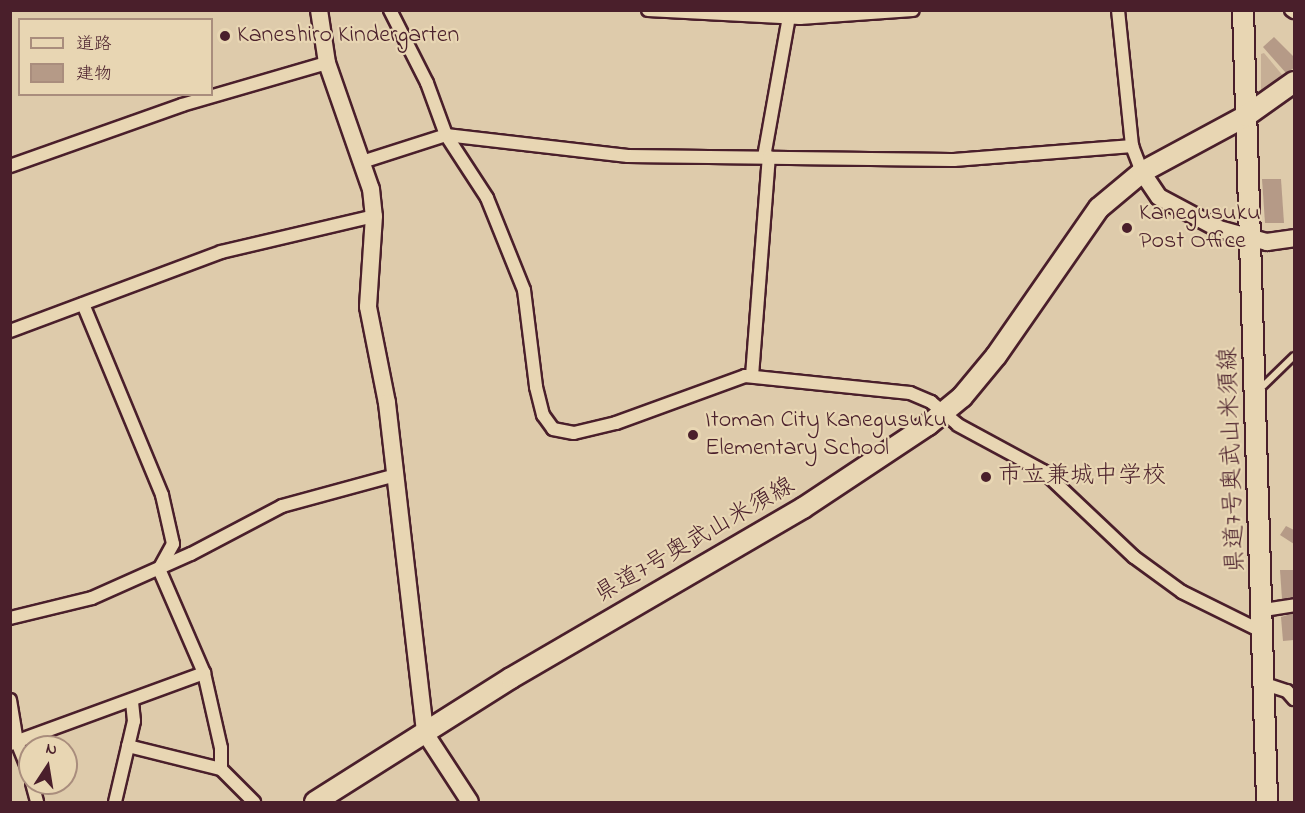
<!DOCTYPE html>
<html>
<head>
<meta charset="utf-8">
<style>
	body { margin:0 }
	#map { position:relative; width:1305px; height:813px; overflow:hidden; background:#decbab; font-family:"Indie Flower","Klee One",sans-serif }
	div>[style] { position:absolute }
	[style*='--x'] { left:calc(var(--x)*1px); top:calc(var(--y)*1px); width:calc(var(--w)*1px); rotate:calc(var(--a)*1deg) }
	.green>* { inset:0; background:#c6ae95 }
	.building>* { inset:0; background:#b59a87 }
	.roads { filter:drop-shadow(2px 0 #4a1f2b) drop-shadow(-2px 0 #4a1f2b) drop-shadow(0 2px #4a1f2b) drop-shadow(0 -2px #4a1f2b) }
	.lane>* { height:6px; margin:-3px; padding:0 3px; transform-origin:3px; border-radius:3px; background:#e8d6b3 }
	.street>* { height:12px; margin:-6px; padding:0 6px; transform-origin:6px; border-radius:6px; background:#e8d6b3 }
	.secondary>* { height:16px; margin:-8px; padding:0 8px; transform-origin:8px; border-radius:8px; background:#e8d6b3 }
	.primary>* { height:20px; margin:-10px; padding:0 10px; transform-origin:10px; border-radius:10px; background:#e8d6b3 }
	.dots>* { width:16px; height:16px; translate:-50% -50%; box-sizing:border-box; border:3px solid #e8d6b3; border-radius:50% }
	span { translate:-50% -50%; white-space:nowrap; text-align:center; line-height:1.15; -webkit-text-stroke:4.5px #e8d6b3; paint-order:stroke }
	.poi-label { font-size:24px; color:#4a1f2b }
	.left { translate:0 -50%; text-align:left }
	.street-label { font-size:24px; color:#4a1f2b }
	.frame { position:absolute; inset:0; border:12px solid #4a1f2b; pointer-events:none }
	.legend { position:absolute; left:18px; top:18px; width:195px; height:78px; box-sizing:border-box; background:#e8d6b3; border:2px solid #a98d7d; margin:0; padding:8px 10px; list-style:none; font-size:18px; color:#4a1f2b }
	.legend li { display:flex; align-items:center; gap:12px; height:30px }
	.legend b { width:30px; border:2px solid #a98d7d }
	.north { position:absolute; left:18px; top:735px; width:60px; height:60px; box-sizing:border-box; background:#e8d6b3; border:2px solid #a98d7d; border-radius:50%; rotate:12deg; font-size:16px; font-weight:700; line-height:24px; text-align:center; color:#4a1f2b }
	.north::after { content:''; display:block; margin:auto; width:21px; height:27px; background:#4a1f2b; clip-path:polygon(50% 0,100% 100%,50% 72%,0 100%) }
</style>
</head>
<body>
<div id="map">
	<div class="green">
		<i style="clip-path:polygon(1264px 53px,1284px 77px,1261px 93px,1261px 54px)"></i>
	</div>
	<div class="building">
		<i style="clip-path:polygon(1274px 37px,1294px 57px,1294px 68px,1286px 73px,1263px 47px)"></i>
		<i style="clip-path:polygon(1262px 179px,1281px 179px,1284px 223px,1265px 223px)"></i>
		<i style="clip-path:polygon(1286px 526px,1294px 530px,1294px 544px,1280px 535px)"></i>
		<i style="clip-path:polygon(1280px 570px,1294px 570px,1294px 597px,1282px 599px)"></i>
		<i style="clip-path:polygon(1294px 613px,1294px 640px,1283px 641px,1281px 617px)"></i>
	</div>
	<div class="roads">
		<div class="lane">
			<i style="--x:1260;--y:389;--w:47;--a:-44.1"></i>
		</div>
		<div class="street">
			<i style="--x:390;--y:10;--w:82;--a:63.1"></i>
			<i style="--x:427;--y:83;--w:55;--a:69.9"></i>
			<i style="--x:446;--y:135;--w:75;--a:56.9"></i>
			<i style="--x:487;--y:198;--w:99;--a:68.1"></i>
			<i style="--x:524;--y:290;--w:98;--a:82.9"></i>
			<i style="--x:536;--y:387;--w:29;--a:76"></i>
			<i style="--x:543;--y:415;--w:17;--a:54"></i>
			<i style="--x:553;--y:429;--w:21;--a:11"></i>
			<i style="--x:574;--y:433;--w:43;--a:-13.4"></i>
			<i style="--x:616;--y:423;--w:137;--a:-20"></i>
			<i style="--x:745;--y:376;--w:166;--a:5.9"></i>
			<i style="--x:910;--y:393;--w:23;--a:23"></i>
			<i style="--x:931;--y:402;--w:35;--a:40"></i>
			<i style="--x:958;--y:425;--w:97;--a:28.4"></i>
			<i style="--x:1043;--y:471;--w:125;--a:43.4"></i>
			<i style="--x:1134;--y:557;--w:59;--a:36.1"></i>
			<i style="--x:1182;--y:592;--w:90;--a:26.3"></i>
			<i style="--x:648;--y:10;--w:152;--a:3"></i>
			<i style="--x:800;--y:18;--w:113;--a:-4"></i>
			<i style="--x:1118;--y:10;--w:137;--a:84.1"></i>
			<i style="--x:1132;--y:146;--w:28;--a:69"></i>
			<i style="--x:1291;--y:10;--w:4;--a:34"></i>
			<i style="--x:764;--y:157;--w:142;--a:-79.9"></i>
			<i style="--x:362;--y:162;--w:88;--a:-17.8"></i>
			<i style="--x:446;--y:135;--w:183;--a:6.6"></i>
			<i style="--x:628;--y:156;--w:326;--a:0.7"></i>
			<i style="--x:954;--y:160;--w:179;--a:-4.5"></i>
			<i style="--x:10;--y:166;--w:182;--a:-19.5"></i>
			<i style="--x:182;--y:105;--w:151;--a:-16.2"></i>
			<i style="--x:83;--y:304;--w:207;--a:67.5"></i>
			<i style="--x:162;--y:495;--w:50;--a:77.3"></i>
			<i style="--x:173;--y:544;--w:29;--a:119"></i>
			<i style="--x:10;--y:331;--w:225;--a:-20.5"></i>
			<i style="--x:221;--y:252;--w:157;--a:-13.2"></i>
			<i style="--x:752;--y:376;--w:220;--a:-85.6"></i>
			<i style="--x:159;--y:569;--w:113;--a:66.6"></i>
			<i style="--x:204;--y:673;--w:77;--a:77.2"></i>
			<i style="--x:221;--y:748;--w:21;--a:90"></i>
			<i style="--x:1264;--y:610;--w:30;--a:-9"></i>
			<i style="--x:10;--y:618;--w:84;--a:-13.7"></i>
			<i style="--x:92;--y:598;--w:108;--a:-24"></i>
			<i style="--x:191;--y:554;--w:103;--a:-27.8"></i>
			<i style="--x:282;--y:506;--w:118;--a:-15.2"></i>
			<i style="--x:1265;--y:684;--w:23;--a:18"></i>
			<i style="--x:1287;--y:691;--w:11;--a:49"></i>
			<i style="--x:10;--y:700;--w:43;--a:80.5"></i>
			<i style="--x:17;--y:742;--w:35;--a:68"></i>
			<i style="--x:10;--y:744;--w:207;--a:-20.1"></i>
			<i style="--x:128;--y:746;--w:96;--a:13.9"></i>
			<i style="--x:221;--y:769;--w:47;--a:45"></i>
			<i style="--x:32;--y:783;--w:20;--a:75"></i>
			<i style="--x:115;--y:802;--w:83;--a:-76.8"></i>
			<i style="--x:134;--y:721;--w:20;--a:-96"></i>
		</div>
		<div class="secondary">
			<i style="--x:319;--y:10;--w:54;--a:81.4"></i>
			<i style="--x:327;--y:63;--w:133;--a:70.8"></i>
			<i style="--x:371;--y:189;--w:27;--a:84"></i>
			<i style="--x:374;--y:216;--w:91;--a:93.8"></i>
			<i style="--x:368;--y:307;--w:98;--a:78.8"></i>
			<i style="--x:387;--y:403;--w:332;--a:83.4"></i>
			<i style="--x:425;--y:733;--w:82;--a:56.9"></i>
			<i style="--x:1142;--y:172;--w:30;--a:56"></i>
			<i style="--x:1159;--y:197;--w:68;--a:28.1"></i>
			<i style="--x:1219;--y:229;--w:50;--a:15.2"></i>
			<i style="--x:1267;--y:242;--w:27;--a:-8"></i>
		</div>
		<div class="primary">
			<i style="--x:1243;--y:10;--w:792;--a:88.26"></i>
			<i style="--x:315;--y:802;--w:232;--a:-32.3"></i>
			<i style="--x:511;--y:678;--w:338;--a:-30.2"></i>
			<i style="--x:803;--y:508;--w:150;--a:-33.6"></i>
			<i style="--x:928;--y:425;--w:44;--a:-39.5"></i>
			<i style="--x:962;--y:397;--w:53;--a:-50.3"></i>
			<i style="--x:996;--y:356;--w:180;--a:-55.2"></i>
			<i style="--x:1099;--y:208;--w:56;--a:-39.9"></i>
			<i style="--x:1142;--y:172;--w:118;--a:-28.3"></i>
			<i style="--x:1246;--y:116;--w:59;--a:-35.3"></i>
		</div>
	</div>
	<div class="dots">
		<i style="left:225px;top:36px;background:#4a1f2b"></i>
		<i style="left:1127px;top:228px;background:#4a1f2b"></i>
		<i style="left:693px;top:435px;background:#4a1f2b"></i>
		<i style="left:986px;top:477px;background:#4a1f2b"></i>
	</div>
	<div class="poi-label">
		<span class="left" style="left:237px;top:36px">Kaneshiro Kindergarten</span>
		<span class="left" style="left:1139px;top:228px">Kanegusuku<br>Post Office</span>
		<span class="left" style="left:705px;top:435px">Itoman City Kanegusuku<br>Elementary School</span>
		<span class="left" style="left:998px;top:477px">市立兼城中学校</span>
	</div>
	<div class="street-label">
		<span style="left:1233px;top:460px;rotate:-92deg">県道7号奥武山米須線</span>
		<span style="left:695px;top:541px;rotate:-30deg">県道7号奥武山米須線</span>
	</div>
	<div class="frame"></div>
	<ul class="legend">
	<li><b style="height:8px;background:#e8d6b3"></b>道路</li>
	<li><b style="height:16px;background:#b59a87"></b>建物</li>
	</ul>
	<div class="north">N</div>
</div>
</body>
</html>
